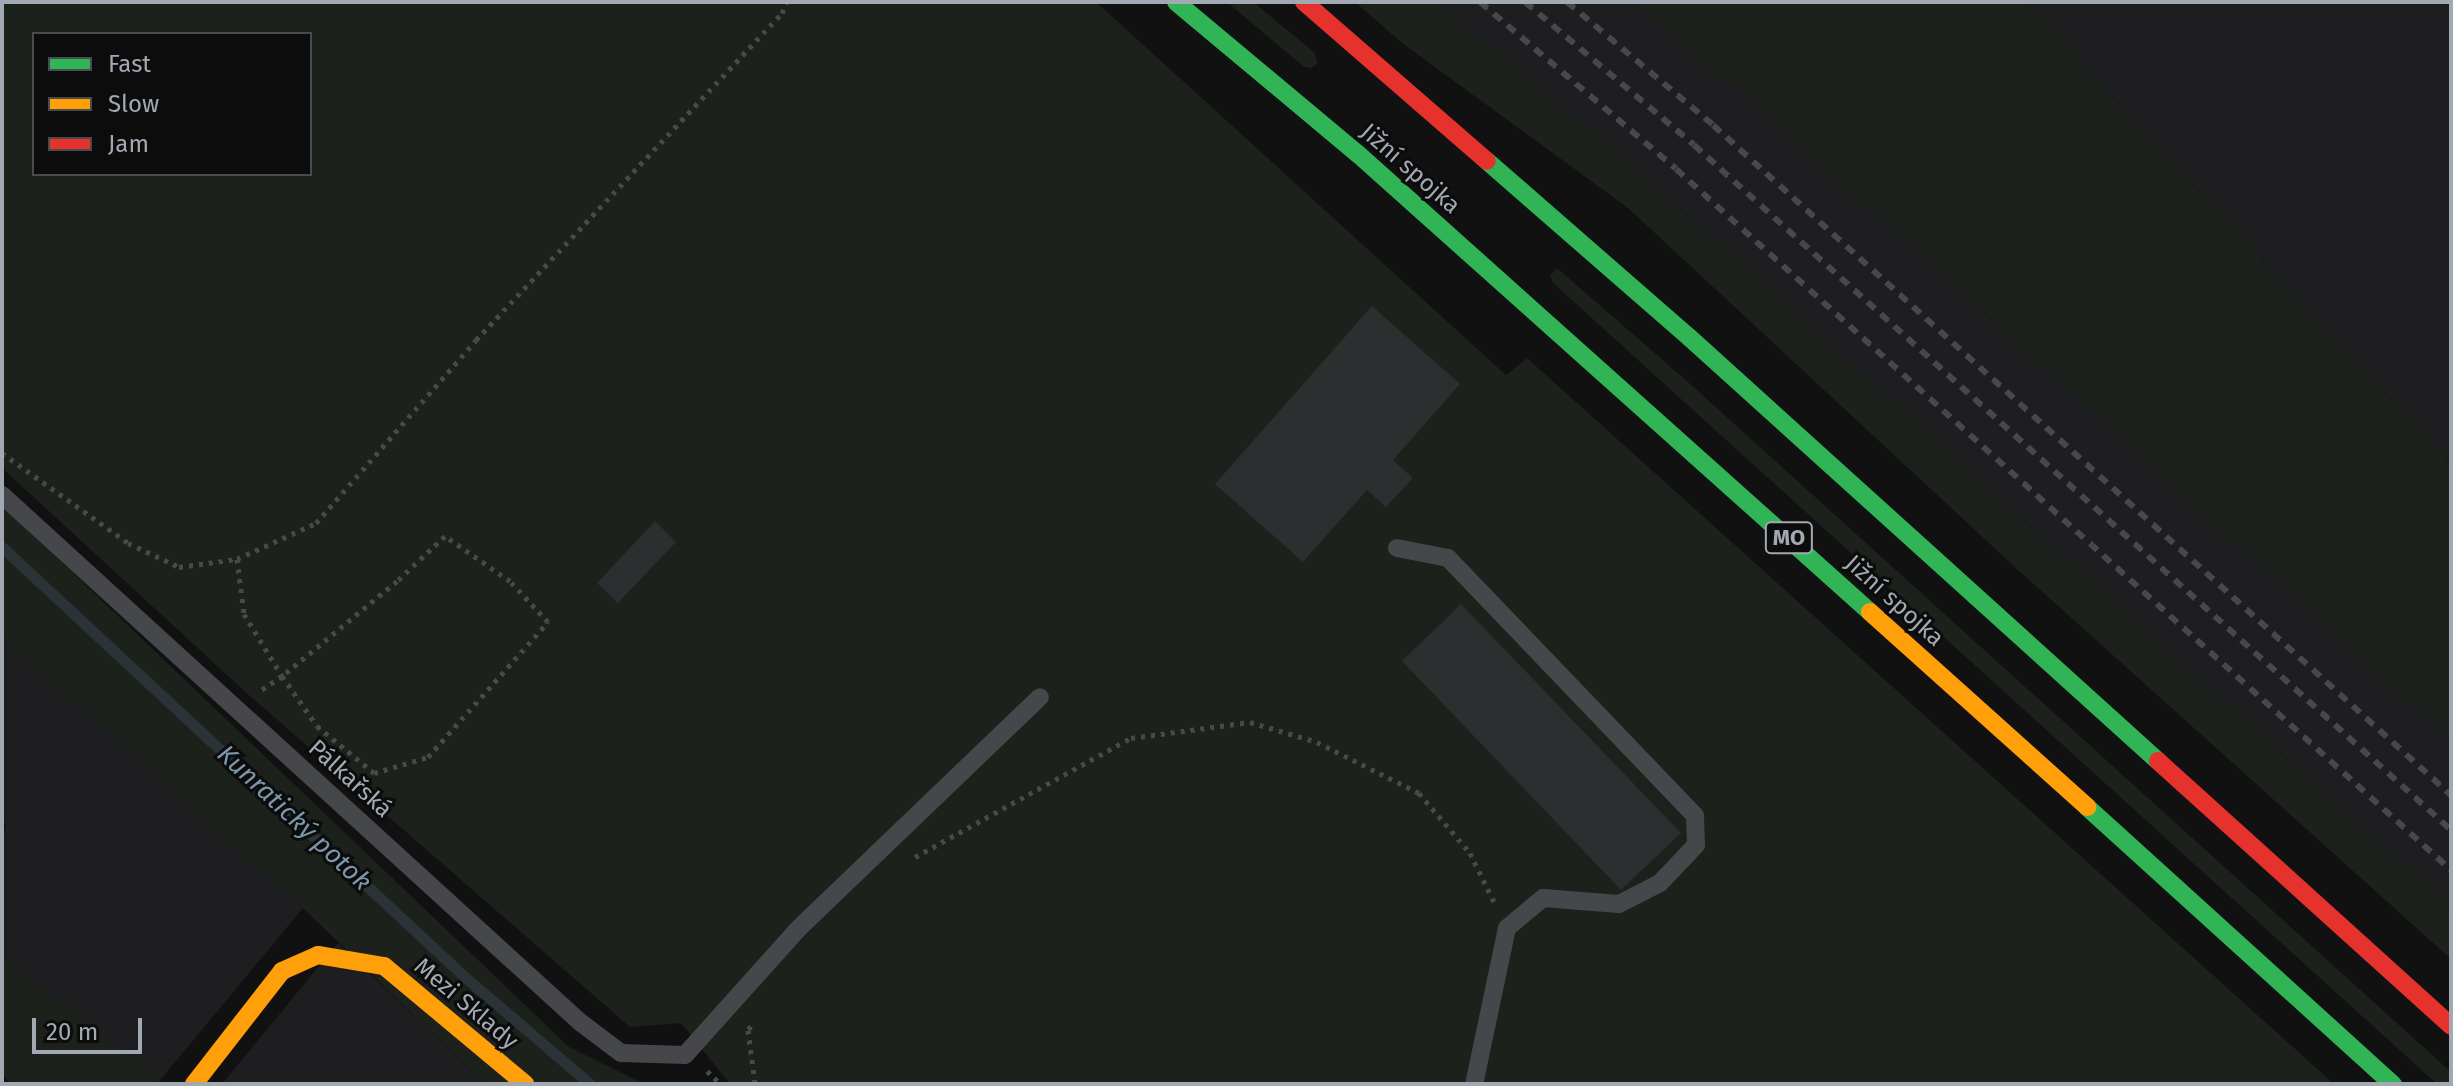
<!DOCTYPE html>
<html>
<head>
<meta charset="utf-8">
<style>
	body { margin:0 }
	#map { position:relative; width:2453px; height:1086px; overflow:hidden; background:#111112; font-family:"Fira Sans",sans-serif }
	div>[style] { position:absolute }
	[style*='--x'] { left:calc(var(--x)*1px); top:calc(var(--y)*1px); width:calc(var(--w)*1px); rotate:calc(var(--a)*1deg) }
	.built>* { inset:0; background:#1e1e20 }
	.green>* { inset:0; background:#1c211c }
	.stream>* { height:11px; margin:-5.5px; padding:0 5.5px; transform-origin:5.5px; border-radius:5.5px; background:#2b3337 }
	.building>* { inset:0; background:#2d2e2f }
	.path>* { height:5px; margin-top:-2.5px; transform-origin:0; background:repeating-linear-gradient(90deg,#47494c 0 4px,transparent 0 10px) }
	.lane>* { height:18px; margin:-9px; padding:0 9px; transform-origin:9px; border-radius:9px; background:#46474a }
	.fast>* { height:18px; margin:-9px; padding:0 9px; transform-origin:9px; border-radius:9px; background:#30b455 }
	.slow>* { height:18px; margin:-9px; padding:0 9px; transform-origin:9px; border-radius:9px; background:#ff9f0a }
	.jam>* { height:18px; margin:-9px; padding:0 9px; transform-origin:9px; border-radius:9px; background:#e5322d }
	.rail>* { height:6px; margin-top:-3px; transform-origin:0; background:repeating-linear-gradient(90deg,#46484a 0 10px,transparent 0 18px) }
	span { translate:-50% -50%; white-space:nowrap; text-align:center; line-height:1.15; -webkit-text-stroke:6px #0c0c0d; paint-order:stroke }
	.shield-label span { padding:2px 6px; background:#0c0c0d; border:2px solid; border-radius:6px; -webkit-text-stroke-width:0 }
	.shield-label { font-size:22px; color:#a3a9b2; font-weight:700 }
	.street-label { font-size:24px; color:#a3a9b2 }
	.water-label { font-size:26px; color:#7d97aa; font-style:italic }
	.frame { position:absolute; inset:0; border:4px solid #a3a9b2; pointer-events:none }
	.legend { position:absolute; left:32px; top:32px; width:280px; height:144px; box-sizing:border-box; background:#0c0c0d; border:2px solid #484b4f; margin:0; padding:10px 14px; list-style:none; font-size:24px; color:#a3a9b2 }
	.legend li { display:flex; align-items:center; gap:16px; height:40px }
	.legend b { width:40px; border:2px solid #484b4f }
	.scale { position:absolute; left:32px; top:1018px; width:110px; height:36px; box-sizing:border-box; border:4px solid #a3a9b2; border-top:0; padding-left:10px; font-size:24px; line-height:28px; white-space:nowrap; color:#a3a9b2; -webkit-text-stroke:6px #0c0c0d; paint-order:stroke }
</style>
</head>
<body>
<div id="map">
	<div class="built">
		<i style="clip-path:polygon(1436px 2px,1631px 2px,1748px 97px,2451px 739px,2451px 908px,1666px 196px)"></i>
		<i style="clip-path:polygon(2025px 2px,2451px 2px,2451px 465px)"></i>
		<i style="clip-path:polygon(2px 637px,303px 908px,161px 1079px,2px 956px,2px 842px,6px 824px,2px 821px)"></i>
		<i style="clip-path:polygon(338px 943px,485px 1084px,222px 1084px)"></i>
	</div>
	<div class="green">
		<i style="clip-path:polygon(evenodd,2px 2px,1096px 2px,1506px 375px,1527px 358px,2334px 1084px,730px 1084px,681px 1023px,630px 1027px,251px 697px,2px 468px,2px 2px,34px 34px,310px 34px,310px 174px,34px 174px,34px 34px)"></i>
		<i style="clip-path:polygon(1227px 2px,1253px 2px,1314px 52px,1318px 63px,1311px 68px,1303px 66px)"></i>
		<i style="clip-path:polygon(1355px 2px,1436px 2px,1666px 196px,2451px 908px,2451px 959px,2018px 570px,1628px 208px,1402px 43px)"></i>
		<i style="clip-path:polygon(1631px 2px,2025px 2px,2451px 465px,2451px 739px,1748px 97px)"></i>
		<i style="clip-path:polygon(1557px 268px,1688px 382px,2451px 1072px,2451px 1084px,2437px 1084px,1553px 283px,1550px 276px)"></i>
		<i style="clip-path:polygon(2px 505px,569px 1047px,644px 1084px,485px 1084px,303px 908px,2px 637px)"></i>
		<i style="clip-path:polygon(2px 956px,161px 1079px,157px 1084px,12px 1084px,2px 1076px)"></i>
	</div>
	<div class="stream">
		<i style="--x:2;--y:547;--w:633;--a:42.89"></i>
		<i style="--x:466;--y:978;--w:163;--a:40.5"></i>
	</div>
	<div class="building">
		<i style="clip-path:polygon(1372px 306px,1460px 384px,1393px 460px,1413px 478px,1386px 507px,1367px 490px,1303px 562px,1215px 484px)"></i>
		<i style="clip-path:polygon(655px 521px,676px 542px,618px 603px,597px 583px)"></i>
		<i style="clip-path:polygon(1461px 604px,1681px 833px,1621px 890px,1402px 661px)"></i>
	</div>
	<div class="path">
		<i style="--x:2;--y:453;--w:155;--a:35.5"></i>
		<i style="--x:128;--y:543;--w:56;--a:25.2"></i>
		<i style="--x:179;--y:567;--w:59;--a:-7.9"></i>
		<i style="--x:237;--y:559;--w:87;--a:-24.5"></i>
		<i style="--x:316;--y:523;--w:243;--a:-48.8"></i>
		<i style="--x:476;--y:340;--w:448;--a:-46.9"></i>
		<i style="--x:782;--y:13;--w:12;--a:-66"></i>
		<i style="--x:237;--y:559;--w:55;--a:82.7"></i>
		<i style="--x:244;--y:614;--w:73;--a:58.5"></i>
		<i style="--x:282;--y:676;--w:61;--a:55"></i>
		<i style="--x:317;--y:726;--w:74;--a:39.5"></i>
		<i style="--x:374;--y:773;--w:56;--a:-16.5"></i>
		<i style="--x:428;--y:757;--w:181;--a:-48.4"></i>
		<i style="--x:548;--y:622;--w:56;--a:-132.8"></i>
		<i style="--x:510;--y:581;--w:79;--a:-145.3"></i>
		<i style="--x:445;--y:536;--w:66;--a:136.8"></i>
		<i style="--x:397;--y:581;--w:149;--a:140.4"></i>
		<i style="--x:282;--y:676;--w:29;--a:146"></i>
		<i style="--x:915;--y:857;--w:247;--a:-28.9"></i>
		<i style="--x:1131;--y:738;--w:120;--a:-7.7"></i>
		<i style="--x:1250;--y:722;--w:70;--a:16.6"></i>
		<i style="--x:1317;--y:742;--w:114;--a:26.6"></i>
		<i style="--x:1419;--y:793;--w:79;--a:49.6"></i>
		<i style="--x:1470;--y:853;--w:57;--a:63.9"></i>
		<i style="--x:751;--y:1026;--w:5;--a:127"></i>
		<i style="--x:748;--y:1030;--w:54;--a:82.6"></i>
		<i style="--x:707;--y:1071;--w:19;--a:43"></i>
	</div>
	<div class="lane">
		<i style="--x:2;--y:495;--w:782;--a:42.36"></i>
		<i style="--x:580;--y:1022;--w:51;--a:37.1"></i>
		<i style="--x:621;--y:1053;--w:64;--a:1.8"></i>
		<i style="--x:685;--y:1055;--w:169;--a:-48.1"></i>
		<i style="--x:798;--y:929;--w:335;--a:-43.8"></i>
		<i style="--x:1397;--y:548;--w:52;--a:11.1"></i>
		<i style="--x:1448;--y:558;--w:357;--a:46.2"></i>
		<i style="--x:1695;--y:816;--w:29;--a:88"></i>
		<i style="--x:1696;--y:845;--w:52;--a:133.5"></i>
		<i style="--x:1660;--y:883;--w:46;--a:152.9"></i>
		<i style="--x:1619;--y:904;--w:76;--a:-175.5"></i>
		<i style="--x:1543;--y:898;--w:47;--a:140.2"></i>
		<i style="--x:1507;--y:928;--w:159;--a:101.9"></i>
	</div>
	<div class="fast">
		<i style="--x:1176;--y:2;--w:237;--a:39.9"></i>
		<i style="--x:1358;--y:154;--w:687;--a:41.81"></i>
		<i style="--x:1487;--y:161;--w:269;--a:41.1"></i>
		<i style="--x:1690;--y:338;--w:631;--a:42.11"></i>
		<i style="--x:2087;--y:807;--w:413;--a:42.2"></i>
	</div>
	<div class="slow">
		<i style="--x:1870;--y:612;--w:292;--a:41.9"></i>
		<i style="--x:194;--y:1084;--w:143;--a:-52.1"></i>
		<i style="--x:282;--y:971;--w:39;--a:-24"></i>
		<i style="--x:318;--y:955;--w:67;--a:9.5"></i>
		<i style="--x:384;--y:966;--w:184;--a:39.9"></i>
	</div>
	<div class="jam">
		<i style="--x:1304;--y:2;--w:242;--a:41"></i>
		<i style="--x:2158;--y:761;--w:395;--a:42.1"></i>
	</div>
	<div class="rail">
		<i style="--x:1480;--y:2;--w:257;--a:40.4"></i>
		<i style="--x:1676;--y:169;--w:1045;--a:42.13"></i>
		<i style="--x:1525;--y:2;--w:221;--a:40.2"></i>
		<i style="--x:1694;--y:145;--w:1021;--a:42.14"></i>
		<i style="--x:1567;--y:2;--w:191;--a:40.1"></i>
		<i style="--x:1713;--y:125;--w:997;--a:42.24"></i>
	</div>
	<div class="shield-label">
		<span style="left:1789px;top:538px">MO</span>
	</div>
	<div class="street-label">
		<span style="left:1410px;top:169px;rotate:41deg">Jižní spojka</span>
		<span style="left:1894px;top:601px;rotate:42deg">Jižní spojka</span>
		<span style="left:350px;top:779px;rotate:42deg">Pálkařská</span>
		<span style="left:466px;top:1004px;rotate:40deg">Mezi Sklady</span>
	</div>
	<div class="water-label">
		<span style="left:294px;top:818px;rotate:43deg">Kunratický potok</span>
	</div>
	<div class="frame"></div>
	<ul class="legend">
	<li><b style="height:10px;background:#30b455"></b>Fast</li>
	<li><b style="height:10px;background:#ff9f0a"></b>Slow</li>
	<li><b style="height:10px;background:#e5322d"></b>Jam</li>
	</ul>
	<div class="scale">20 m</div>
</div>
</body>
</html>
